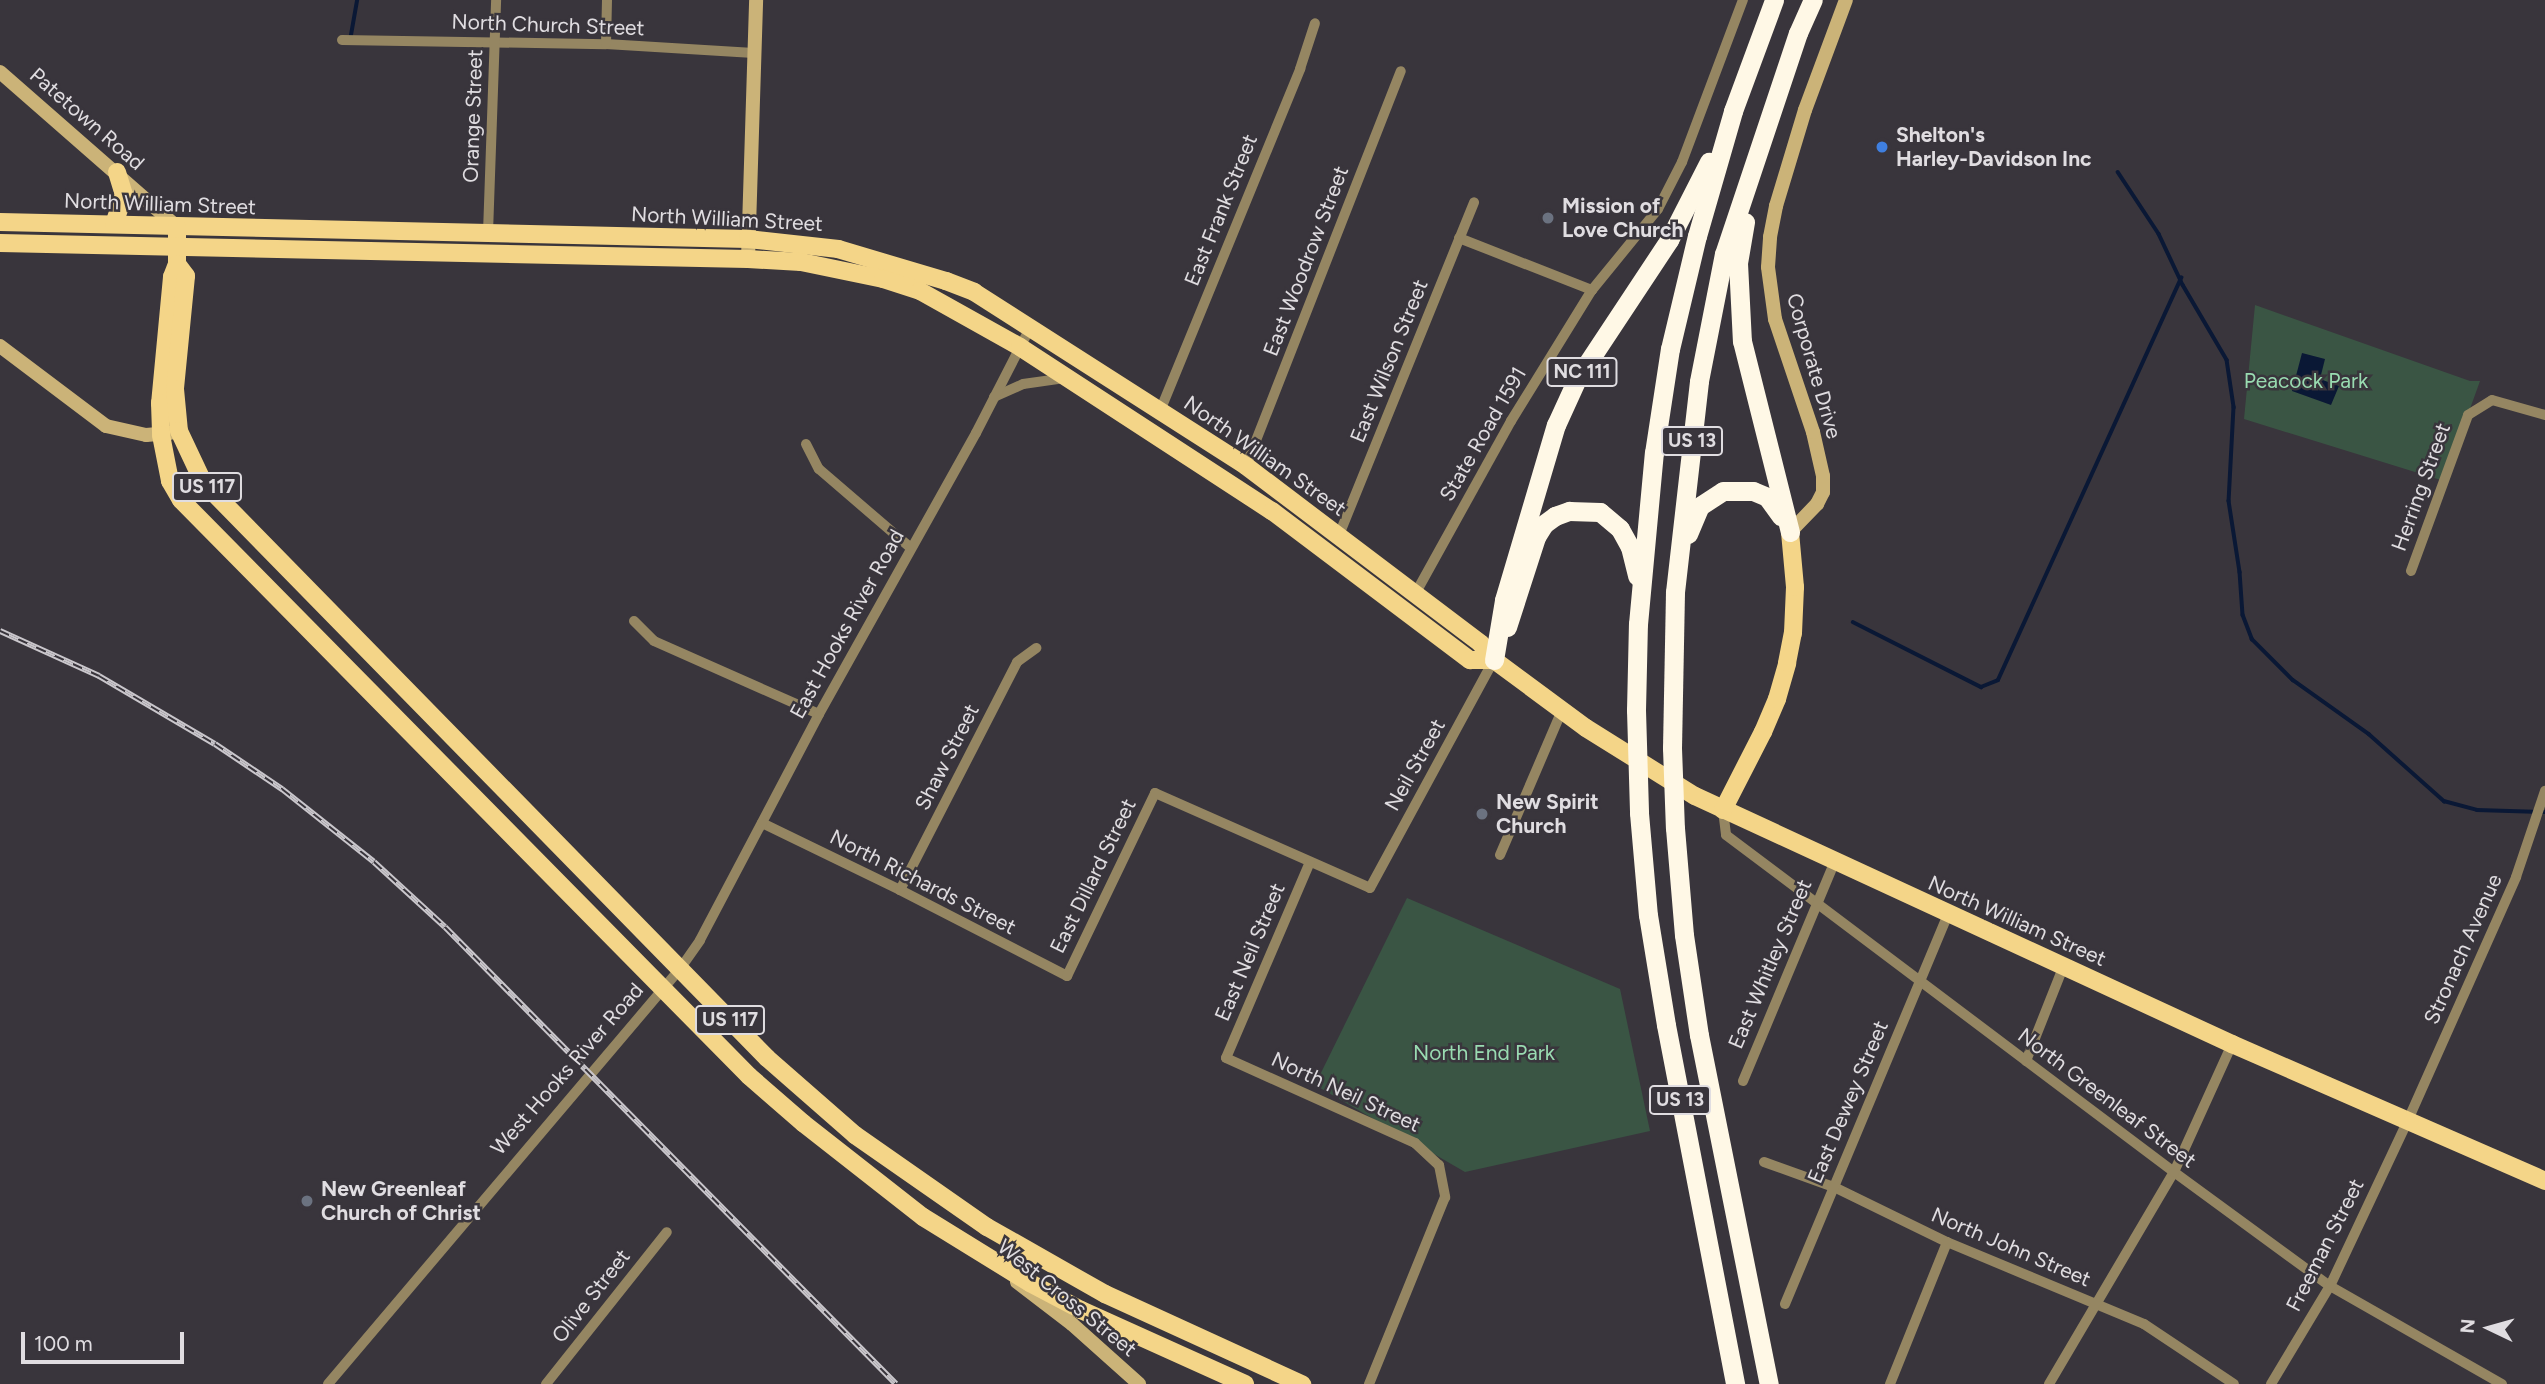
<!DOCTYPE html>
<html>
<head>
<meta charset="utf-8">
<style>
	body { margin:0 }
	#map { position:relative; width:2545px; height:1384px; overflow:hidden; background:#39353c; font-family:Figtree,sans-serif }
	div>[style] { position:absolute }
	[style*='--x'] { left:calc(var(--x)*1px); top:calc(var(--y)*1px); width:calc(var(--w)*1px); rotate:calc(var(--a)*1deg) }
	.green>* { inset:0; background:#3a5544 }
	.water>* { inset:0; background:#0a1835 }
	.stream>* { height:3.5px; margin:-1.75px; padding:0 1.75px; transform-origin:1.75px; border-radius:1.75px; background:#0a1835 }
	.street>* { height:10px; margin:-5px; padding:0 5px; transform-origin:5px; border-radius:5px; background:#958662 }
	.secondary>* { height:14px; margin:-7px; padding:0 7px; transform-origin:7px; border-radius:7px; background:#cbb378 }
	.primary>* { height:18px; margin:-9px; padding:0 9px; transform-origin:9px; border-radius:9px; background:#f4d588 }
	.highway>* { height:19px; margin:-9.5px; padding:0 9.5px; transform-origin:9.5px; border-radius:9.5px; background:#fff8e6 }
	.rail>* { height:6px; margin-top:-3px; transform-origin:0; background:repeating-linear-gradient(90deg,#39353c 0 10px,#cac7cc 0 20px); box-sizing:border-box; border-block:2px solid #cac7cc }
	.highway-bridge>* { height:19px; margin:-9.5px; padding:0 9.5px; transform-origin:9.5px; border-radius:9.5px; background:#fff8e6 }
	.dots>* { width:19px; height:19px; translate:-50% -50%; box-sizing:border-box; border:4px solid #39353c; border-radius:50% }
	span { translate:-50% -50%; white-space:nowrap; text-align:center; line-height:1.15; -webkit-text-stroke:5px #39353c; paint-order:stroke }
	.shield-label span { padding:2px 5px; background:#39353c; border:2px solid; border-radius:5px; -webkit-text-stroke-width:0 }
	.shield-label { font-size:19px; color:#e0dde1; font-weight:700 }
	.street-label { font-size:21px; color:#e0dde1 }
	.poi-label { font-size:21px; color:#e0dde1; font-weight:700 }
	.left { translate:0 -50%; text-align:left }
	.park-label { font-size:21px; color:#99dbb1 }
	.north { position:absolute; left:2454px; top:1293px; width:70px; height:70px; -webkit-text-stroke:5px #39353c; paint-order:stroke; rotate:275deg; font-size:19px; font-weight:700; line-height:28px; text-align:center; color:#e0dde1 }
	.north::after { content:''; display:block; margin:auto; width:24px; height:32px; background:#e0dde1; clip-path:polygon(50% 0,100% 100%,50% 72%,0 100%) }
	.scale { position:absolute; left:21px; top:1332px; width:163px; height:32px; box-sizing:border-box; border:4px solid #e0dde1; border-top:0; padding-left:9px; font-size:21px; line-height:24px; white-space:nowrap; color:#e0dde1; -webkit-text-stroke:5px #39353c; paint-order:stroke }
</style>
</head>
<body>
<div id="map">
	<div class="green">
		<i style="clip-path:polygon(2255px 305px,2470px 381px,2480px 381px,2444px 481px,2244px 419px)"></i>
		<i style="clip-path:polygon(1407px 898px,1620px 989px,1650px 1131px,1465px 1172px,1315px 1085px)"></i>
	</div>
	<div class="water">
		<i style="clip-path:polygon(2302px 353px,2325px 359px,2320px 379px,2339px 386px,2331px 405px,2292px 391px)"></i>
	</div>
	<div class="stream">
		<i style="--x:351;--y:35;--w:36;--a:-80"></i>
		<i style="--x:2118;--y:172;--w:74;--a:56.5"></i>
		<i style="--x:2159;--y:234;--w:56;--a:64.8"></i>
		<i style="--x:2183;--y:285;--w:87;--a:59.6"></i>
		<i style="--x:2227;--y:360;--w:48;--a:81.5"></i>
		<i style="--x:2234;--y:407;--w:94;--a:93"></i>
		<i style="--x:2229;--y:501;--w:72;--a:81.2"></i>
		<i style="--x:2240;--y:572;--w:43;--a:86"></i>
		<i style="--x:2243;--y:615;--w:26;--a:69"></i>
		<i style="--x:2252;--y:639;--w:58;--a:45"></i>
		<i style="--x:2293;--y:680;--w:93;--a:35.4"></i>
		<i style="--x:2369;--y:734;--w:101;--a:41.8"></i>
		<i style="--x:2444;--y:801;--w:34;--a:15"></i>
		<i style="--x:2477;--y:810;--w:68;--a:1.7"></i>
		<i style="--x:1853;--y:622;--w:144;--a:26.9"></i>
		<i style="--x:1981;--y:687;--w:18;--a:-22"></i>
		<i style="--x:1998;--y:680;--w:442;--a:-65.5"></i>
	</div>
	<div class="street">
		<i style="--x:342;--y:40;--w:264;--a:0.9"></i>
		<i style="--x:606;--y:44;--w:148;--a:3.5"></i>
		<i style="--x:606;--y:44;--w:44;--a:-88.7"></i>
		<i style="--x:488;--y:233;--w:233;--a:-88"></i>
		<i style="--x:1459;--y:238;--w:143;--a:21.4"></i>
		<i style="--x:994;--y:397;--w:32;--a:-24"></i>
		<i style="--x:1023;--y:384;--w:42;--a:-8.1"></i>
		<i style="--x:1160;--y:411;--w:370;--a:-67.7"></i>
		<i style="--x:1300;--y:69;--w:48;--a:-71.9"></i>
		<i style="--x:806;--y:444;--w:28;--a:63"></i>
		<i style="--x:819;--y:469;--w:121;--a:40.7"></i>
		<i style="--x:1246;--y:466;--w:424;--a:-68.6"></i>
		<i style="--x:1339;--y:535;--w:359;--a:-67.9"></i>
		<i style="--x:2411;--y:571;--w:166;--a:-69.9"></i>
		<i style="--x:2468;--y:415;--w:28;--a:-32"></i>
		<i style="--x:2492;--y:400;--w:55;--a:15.8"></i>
		<i style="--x:1414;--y:596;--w:200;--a:-61"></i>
		<i style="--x:1511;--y:421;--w:154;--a:-58.3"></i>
		<i style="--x:1592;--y:290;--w:104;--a:-50.8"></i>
		<i style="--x:1658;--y:209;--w:53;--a:-62.9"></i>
		<i style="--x:1682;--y:162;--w:173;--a:-69.4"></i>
		<i style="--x:634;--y:621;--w:28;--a:45"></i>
		<i style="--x:654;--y:641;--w:180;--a:23.9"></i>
		<i style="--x:1723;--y:810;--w:25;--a:83"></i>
		<i style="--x:1726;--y:835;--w:561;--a:36.95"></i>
		<i style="--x:2174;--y:1172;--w:193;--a:36.2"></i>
		<i style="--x:2330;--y:1286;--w:198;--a:29.7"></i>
		<i style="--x:762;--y:823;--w:153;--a:25.9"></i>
		<i style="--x:900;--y:890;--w:188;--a:27.2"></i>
		<i style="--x:1067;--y:976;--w:203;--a:-64.3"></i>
		<i style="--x:1155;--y:793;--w:235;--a:23.8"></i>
		<i style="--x:1370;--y:888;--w:260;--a:-61.5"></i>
		<i style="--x:1500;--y:855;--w:158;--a:-66.8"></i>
		<i style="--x:1310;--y:862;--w:213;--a:113.2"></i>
		<i style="--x:1226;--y:1058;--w:207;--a:24.2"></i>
		<i style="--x:1415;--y:1143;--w:33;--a:43"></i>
		<i style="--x:1439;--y:1165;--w:33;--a:79"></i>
		<i style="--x:1445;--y:1197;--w:202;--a:112.1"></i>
		<i style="--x:900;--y:890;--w:256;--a:-62.8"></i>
		<i style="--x:1017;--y:662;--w:24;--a:-36"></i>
		<i style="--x:2026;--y:1061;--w:103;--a:-68.4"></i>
		<i style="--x:1743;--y:1081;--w:236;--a:-67.3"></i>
		<i style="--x:1764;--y:1162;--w:74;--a:19.7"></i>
		<i style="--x:1834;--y:1187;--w:126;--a:26"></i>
		<i style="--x:1947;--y:1242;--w:213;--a:22.6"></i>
		<i style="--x:2144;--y:1324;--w:108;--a:33.7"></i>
		<i style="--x:1785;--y:1304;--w:422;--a:-67.3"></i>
		<i style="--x:328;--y:1384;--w:544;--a:-49.7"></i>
		<i style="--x:680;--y:969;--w:35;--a:-55"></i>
		<i style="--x:700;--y:940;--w:255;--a:-62.2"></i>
		<i style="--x:819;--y:714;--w:322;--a:-60.8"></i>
		<i style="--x:976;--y:433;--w:118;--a:-62.8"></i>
		<i style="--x:546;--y:1384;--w:194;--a:-51.5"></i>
		<i style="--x:1890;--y:1384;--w:153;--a:-68.1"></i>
		<i style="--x:2049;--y:1384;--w:246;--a:-59.5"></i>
		<i style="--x:2174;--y:1172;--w:141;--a:-65.6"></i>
		<i style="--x:2271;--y:1384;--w:114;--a:-59"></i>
		<i style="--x:2330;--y:1286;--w:183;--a:-64.8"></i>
		<i style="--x:2408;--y:1120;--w:266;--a:-66"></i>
		<i style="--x:2516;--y:877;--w:91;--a:-71.4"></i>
	</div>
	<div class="secondary">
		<i style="--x:0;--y:72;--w:235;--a:41.2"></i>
		<i style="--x:748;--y:259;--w:259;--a:-88.2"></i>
		<i style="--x:0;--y:346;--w:133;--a:37"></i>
		<i style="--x:106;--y:426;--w:41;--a:12.7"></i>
		<i style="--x:146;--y:435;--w:24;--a:-5"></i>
		<i style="--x:1790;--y:532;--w:39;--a:-46"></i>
		<i style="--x:1817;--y:504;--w:13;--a:-63"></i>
		<i style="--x:1823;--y:492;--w:16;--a:-90"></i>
		<i style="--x:1823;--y:476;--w:45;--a:-102.8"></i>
		<i style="--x:1813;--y:432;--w:119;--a:-108.6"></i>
		<i style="--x:1775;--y:319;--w:52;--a:-97.7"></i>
		<i style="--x:1768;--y:267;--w:30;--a:-86"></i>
		<i style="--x:1770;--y:237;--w:32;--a:-79"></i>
		<i style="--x:1776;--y:206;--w:100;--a:-73.2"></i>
		<i style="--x:1805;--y:110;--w:117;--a:-69.6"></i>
		<i style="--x:1017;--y:1282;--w:69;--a:37.4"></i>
		<i style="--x:1072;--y:1324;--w:90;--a:41.8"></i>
	</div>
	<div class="primary">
		<i style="--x:0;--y:222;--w:748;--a:1.3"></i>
		<i style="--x:748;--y:239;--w:91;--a:6.3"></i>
		<i style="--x:838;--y:249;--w:113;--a:16.5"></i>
		<i style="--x:946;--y:281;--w:30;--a:21"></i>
		<i style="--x:974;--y:292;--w:323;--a:32.6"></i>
		<i style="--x:1246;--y:466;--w:295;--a:37.1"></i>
		<i style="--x:1481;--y:644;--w:21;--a:51"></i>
		<i style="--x:1494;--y:660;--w:114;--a:36.5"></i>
		<i style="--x:1586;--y:728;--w:128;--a:32"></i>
		<i style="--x:1695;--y:796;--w:592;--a:24.79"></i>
		<i style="--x:2232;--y:1044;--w:342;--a:23.6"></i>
		<i style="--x:114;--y:224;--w:31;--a:-71"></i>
		<i style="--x:124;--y:195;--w:24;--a:-107"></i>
		<i style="--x:177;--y:227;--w:37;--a:90"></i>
		<i style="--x:177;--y:264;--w:14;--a:111"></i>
		<i style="--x:172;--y:277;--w:127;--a:95.4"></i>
		<i style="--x:160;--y:403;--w:32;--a:88"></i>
		<i style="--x:161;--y:435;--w:47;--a:78.9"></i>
		<i style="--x:170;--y:481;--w:22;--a:60"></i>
		<i style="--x:181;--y:500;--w:809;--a:45.4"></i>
		<i style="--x:749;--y:1076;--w:72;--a:41"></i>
		<i style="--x:803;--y:1123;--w:152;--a:38.1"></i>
		<i style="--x:923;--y:1217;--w:126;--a:31.7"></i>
		<i style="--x:1030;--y:1283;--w:58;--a:27.9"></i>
		<i style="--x:1081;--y:1310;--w:180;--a:24.3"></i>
		<i style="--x:0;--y:243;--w:748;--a:1.23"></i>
		<i style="--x:748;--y:259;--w:53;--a:3.2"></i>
		<i style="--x:801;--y:262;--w:84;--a:11.7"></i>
		<i style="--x:883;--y:279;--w:39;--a:18"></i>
		<i style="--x:920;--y:291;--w:115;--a:29.2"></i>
		<i style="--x:1020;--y:347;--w:301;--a:33.1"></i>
		<i style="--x:1272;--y:511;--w:248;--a:37"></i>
		<i style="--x:1470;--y:660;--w:24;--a:0"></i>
		<i style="--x:177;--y:264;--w:15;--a:53"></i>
		<i style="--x:186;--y:276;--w:114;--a:95.6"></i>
		<i style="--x:175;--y:389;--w:42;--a:84.6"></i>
		<i style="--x:179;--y:431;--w:56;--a:64.8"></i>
		<i style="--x:203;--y:482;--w:806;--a:45.6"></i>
		<i style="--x:767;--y:1058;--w:117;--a:41.2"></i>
		<i style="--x:855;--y:1135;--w:161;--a:34.9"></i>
		<i style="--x:987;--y:1227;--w:136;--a:29.6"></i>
		<i style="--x:1105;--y:1294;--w:217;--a:24.6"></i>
		<i style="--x:1723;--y:810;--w:88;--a:-62.9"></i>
		<i style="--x:1763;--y:732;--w:36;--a:-67"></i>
		<i style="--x:1777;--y:699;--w:37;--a:-74"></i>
		<i style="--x:1787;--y:663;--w:31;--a:-79"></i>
		<i style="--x:1793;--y:633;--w:46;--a:-87.5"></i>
		<i style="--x:1795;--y:587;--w:55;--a:-95.2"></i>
	</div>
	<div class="highway">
		<i style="--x:1745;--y:222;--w:42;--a:99.7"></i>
		<i style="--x:1738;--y:263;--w:78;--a:87.1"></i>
		<i style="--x:1742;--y:341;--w:197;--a:75.9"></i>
		<i style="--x:1688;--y:534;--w:30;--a:-67"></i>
		<i style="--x:1700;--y:506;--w:27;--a:-33"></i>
		<i style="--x:1723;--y:491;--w:30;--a:0"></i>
		<i style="--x:1753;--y:491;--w:15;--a:23"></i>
		<i style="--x:1767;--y:497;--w:24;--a:54"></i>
		<i style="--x:1507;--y:627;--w:95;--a:-72.1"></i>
		<i style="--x:1536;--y:537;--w:15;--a:-58"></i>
		<i style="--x:1544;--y:524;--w:14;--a:-36"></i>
		<i style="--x:1555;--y:516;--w:15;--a:-20"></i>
		<i style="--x:1569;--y:511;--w:31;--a:2"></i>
		<i style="--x:1600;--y:512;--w:26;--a:40"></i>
		<i style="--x:1620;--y:529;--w:21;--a:61"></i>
		<i style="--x:1630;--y:547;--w:30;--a:76"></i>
		<i style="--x:1494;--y:660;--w:61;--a:-80.5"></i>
		<i style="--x:1504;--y:600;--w:183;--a:-73.5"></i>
		<i style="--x:1556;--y:425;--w:51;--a:-65.5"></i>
		<i style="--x:1577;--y:379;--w:167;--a:-56.5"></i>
		<i style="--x:1669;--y:240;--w:88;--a:-62.9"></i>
		<i style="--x:1636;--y:710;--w:86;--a:-88.7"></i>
		<i style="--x:1638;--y:624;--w:172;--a:-84.7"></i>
		<i style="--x:1654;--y:453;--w:105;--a:-81.3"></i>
		<i style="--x:1670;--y:349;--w:116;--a:-76.6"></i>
		<i style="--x:1697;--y:236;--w:130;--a:-73.9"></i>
		<i style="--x:1733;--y:111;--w:118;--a:-69.7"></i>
		<i style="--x:1672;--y:748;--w:156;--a:-88.9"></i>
		<i style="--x:1675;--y:592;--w:212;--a:-83.5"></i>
		<i style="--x:1699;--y:381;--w:129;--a:-78.9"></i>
		<i style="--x:1724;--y:254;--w:233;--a:-71.5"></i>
		<i style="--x:1798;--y:33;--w:36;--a:-66"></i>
		<i style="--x:1639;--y:813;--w:102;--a:85"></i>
		<i style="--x:1648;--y:915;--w:111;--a:80.7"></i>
		<i style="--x:1666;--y:1025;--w:366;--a:79.1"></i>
		<i style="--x:1675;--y:828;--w:107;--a:85.2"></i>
		<i style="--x:1684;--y:935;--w:101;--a:81.5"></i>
		<i style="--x:1699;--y:1035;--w:356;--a:78.7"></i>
	</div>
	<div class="rail">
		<i style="--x:0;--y:631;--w:109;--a:24.4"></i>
		<i style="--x:99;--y:676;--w:134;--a:30.4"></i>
		<i style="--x:215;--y:744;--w:81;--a:33.9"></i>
		<i style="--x:282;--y:789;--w:117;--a:38.4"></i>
		<i style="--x:374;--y:862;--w:96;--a:42.5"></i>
		<i style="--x:445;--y:927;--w:642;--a:45.38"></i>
	</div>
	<div class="highway-bridge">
		<i style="--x:1636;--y:710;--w:103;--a:88.3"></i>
		<i style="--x:1672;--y:748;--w:80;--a:87.9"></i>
	</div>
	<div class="dots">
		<i style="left:1882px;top:147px;background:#3f7fe0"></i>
		<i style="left:1548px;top:218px;background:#6b7280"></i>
		<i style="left:1482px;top:814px;background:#6b7280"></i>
		<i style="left:307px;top:1201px;background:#6b7280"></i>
	</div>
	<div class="shield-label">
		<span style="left:1582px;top:372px">NC 111</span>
		<span style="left:1692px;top:441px">US 13</span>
		<span style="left:207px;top:487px">US 117</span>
		<span style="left:730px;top:1020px">US 117</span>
		<span style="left:1680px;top:1100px">US 13</span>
	</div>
	<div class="street-label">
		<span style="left:548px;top:25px;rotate:2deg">North Church Street</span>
		<span style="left:473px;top:116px;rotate:-88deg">Orange Street</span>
		<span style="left:87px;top:119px;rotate:41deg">Patetown Road</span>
		<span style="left:160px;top:204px;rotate:2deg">North William Street</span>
		<span style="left:1221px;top:210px;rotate:-68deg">East Frank Street</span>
		<span style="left:727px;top:219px;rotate:3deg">North William Street</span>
		<span style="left:1306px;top:261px;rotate:-69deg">East Woodrow Street</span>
		<span style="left:1389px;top:361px;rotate:-68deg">East Wilson Street</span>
		<span style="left:1814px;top:366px;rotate:74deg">Corporate Drive</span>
		<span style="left:1483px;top:434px;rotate:-60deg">State Road 1591</span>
		<span style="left:1265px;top:456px;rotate:35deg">North William Street</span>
		<span style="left:2421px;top:487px;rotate:-70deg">Herring Street</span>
		<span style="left:847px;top:624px;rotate:-61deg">East Hooks River Road</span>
		<span style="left:947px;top:757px;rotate:-63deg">Shaw Street</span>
		<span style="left:1415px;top:765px;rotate:-61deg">Neil Street</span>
		<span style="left:1093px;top:876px;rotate:-64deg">East Dillard Street</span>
		<span style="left:923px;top:882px;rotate:27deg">North Richards Street</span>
		<span style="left:2017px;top:921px;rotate:24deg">North William Street</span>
		<span style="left:2463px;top:949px;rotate:-66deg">Stronach Avenue</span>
		<span style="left:1250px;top:952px;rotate:-67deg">East Neil Street</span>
		<span style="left:1770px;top:964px;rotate:-67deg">East Whitley Street</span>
		<span style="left:567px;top:1069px;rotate:-49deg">West Hooks River Road</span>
		<span style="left:1346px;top:1092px;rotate:25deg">North Neil Street</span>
		<span style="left:2107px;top:1098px;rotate:37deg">North Greenleaf Street</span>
		<span style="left:1848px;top:1102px;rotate:-67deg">East Dewey Street</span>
		<span style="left:2325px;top:1245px;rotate:-63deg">Freeman Street</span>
		<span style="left:2011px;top:1247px;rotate:23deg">North John Street</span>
		<span style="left:591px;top:1296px;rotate:-52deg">Olive Street</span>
		<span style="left:1067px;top:1298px;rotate:39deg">West Cross Street</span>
	</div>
	<div class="poi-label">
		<span class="left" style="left:1896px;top:147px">Shelton's<br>Harley-Davidson Inc</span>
		<span class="left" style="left:1562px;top:218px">Mission of<br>Love Church</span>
		<span class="left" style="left:1496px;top:814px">New Spirit<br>Church</span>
		<span class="left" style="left:321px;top:1201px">New Greenleaf<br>Church of Christ</span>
	</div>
	<div class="park-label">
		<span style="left:2306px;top:381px">Peacock Park</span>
		<span style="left:1484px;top:1053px">North End Park</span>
	</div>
	<div class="north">N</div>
	<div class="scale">100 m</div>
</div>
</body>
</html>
